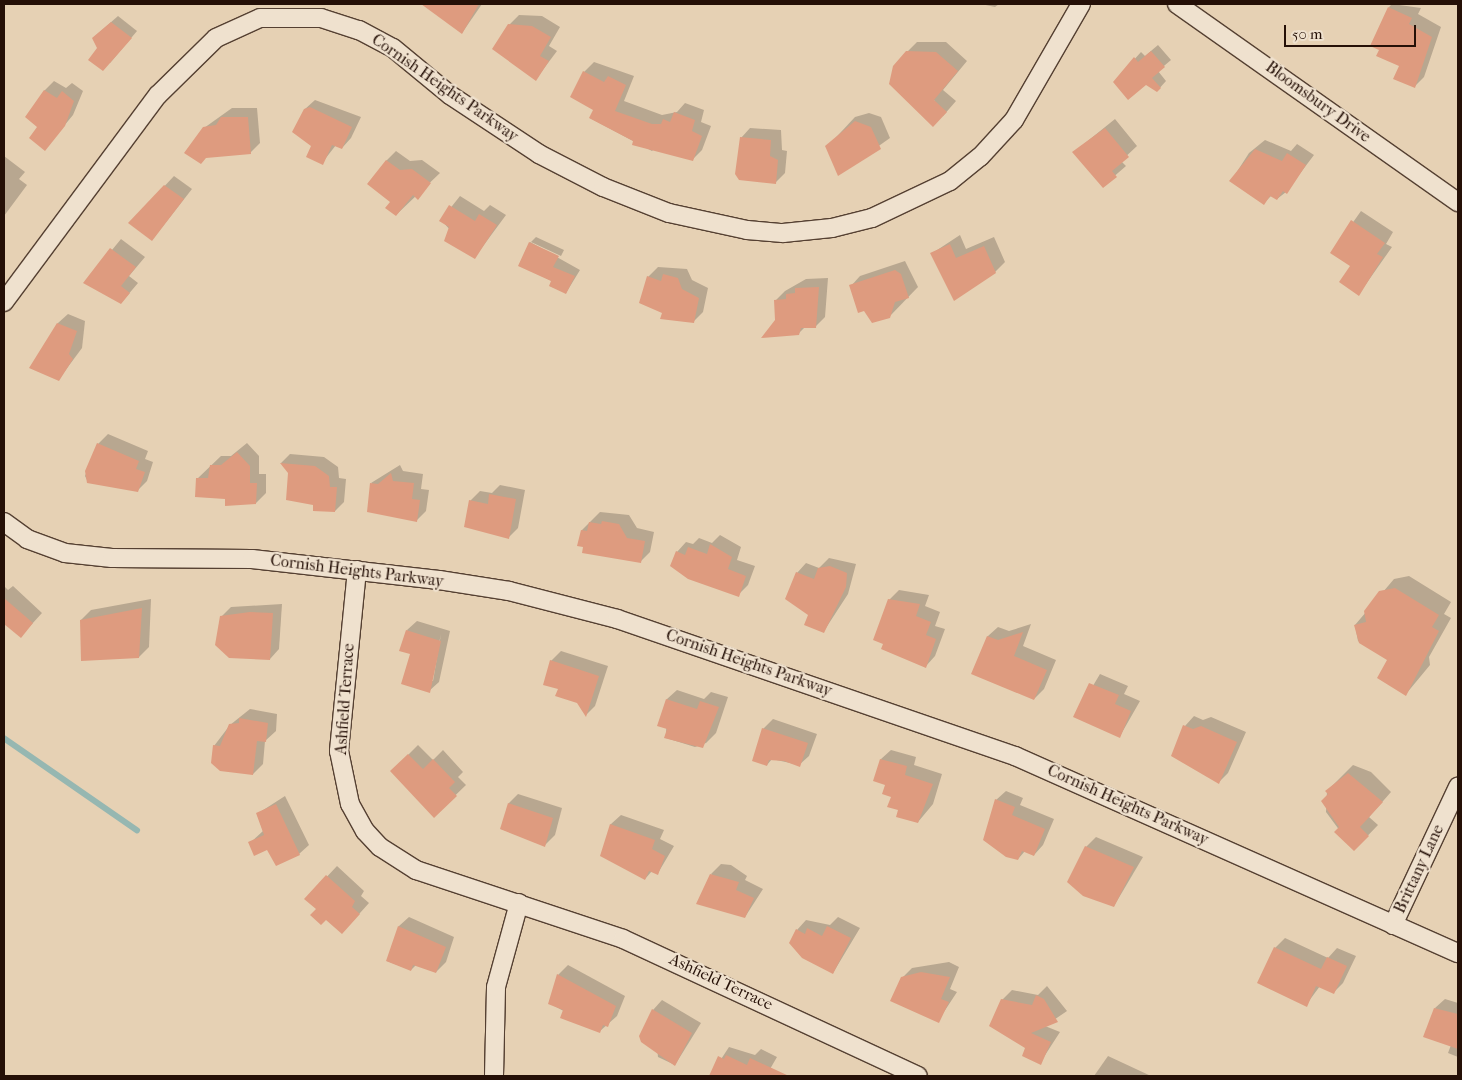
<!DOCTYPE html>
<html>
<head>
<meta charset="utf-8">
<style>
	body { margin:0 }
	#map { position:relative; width:1462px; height:1080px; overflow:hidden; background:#e6d1b4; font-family:"IM FELL French Canon",serif }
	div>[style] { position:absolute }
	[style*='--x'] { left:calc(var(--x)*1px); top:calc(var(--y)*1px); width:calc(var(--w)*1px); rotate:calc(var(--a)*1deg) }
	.shadow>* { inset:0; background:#0003 }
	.stream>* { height:5.5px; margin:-2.75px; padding:0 2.75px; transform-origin:2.75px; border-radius:2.75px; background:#96b7b1 }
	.building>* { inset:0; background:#de9b7f }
	.roads { filter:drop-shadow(1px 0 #554032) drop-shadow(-1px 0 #554032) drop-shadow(0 1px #554032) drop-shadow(0 -1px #554032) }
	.minor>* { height:18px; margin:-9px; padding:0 9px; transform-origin:9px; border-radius:9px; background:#efe1ce }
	span { translate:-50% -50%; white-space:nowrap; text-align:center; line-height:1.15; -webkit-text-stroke:4.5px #efe1ce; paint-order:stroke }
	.street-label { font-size:16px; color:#251007 }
	.frame { position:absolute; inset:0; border:5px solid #251007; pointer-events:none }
	.scale { position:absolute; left:1284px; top:25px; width:132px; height:22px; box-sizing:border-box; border:2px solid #251007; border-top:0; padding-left:6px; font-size:15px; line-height:18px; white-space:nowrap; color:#251007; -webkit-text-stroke:4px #efe1ce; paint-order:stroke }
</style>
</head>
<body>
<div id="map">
	<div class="shadow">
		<i style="clip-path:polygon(428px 4px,482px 4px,462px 33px)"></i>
		<i style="clip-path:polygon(981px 4px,999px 4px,995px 7px)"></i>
		<i style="clip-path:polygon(1392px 4px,1421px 8px,1418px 14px,1441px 27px,1424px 77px,1414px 87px,1401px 65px,1389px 7px)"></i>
		<i style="clip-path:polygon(519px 15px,542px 16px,560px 27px,549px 46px,557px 51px,536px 79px,509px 25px)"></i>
		<i style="clip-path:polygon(118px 16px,137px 31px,110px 63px,93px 38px)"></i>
		<i style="clip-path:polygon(917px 42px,946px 42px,967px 61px,943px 90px,956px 101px,943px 116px,907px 52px)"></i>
		<i style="clip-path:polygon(1158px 45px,1171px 60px,1158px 71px,1166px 81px,1157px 91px,1146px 83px,1114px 82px,1141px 52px,1145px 56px)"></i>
		<i style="clip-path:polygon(594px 62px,634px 76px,624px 101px,662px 115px,677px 112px,685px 103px,704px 110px,701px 122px,711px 126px,702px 150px,692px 160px,656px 147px,652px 151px,590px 118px,594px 110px,584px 72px)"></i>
		<i style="clip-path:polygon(54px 81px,66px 88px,72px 83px,83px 91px,73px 115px,45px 149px,39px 126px,44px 91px)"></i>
		<i style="clip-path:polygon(315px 100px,361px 117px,351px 138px,342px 148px,336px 145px,322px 163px,312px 146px,305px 109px)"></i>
		<i style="clip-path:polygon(232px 108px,257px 108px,260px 143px,250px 153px,204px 128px)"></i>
		<i style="clip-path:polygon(869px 113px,881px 117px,890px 138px,839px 174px,827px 147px,855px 117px)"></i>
		<i style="clip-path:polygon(1115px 119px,1137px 146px,1121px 161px,1126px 166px,1103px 186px,1074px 152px)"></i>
		<i style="clip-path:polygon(750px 128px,781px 130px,782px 150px,787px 151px,785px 173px,775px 183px,741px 138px)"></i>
		<i style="clip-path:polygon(1265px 140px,1291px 151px,1297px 144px,1314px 155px,1286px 192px,1277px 199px,1272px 195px,1264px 203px,1231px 181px,1249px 153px)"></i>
		<i style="clip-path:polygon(396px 151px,410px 161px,422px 160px,440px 173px,396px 215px,386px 161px)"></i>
		<i style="clip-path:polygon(4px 156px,25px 172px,19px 179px,27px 185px,4px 216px)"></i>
		<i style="clip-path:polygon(174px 176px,192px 189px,152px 240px,130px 223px)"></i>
		<i style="clip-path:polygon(460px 196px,484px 211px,490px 205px,506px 215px,475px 257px,441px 220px)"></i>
		<i style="clip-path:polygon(1361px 211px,1393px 232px,1386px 244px,1392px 247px,1359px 294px,1352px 265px,1332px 252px)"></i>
		<i style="clip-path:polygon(960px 235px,966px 249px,994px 237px,1005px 262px,995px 272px,931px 254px)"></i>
		<i style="clip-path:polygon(536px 237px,564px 250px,561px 256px,531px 242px)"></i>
		<i style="clip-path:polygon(121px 239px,145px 257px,129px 276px,138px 283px,121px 303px,85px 283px)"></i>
		<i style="clip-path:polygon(530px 242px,580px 270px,566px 293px,550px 286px,552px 281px,519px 265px)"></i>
		<i style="clip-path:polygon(905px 261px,918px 287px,889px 317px,851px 286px,860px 276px)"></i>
		<i style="clip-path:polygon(658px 267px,687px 269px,692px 280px,708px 288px,703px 312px,693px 322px,664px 313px,648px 277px)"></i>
		<i style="clip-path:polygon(828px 278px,825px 317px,816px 326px,805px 327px,798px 334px,777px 320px,776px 300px,785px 291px,806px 279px)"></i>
		<i style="clip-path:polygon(68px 314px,85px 321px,82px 348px,59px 379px,58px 323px)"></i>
		<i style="clip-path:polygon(108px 434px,148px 451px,145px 459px,153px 462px,147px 481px,137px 491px,88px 482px,85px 476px,98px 444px)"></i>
		<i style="clip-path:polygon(247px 443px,259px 456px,259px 474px,266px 474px,266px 493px,256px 503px,226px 498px,197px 479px,221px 456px,231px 456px)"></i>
		<i style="clip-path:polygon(290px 454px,324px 457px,338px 467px,339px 478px,346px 479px,344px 502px,335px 511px,314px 504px,281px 463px)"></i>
		<i style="clip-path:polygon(400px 465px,403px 471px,423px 474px,421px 489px,429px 490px,426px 511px,416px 521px,371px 483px)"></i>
		<i style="clip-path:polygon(500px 485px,525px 490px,518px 528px,508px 538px,470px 501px,480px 491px,492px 493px)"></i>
		<i style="clip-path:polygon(600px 512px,629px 515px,637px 528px,654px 532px,650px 552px,640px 562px,585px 546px,582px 530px)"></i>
		<i style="clip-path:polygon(720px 535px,741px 547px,737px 560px,755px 566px,748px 585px,738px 595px,677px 552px,686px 542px,693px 544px,699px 538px,712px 543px)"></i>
		<i style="clip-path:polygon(829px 558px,856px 564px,848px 594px,824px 631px,810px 614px,797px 573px,806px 563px,819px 568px)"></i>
		<i style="clip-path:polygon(1409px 576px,1451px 602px,1444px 614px,1451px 618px,1429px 657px,1430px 665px,1406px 694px,1389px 660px,1358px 641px,1355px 625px,1394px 579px)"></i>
		<i style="clip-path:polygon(4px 586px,8px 590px,13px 586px,42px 613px,21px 636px,6px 624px,4px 627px)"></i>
		<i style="clip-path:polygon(899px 590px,929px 595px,925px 606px,940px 612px,935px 626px,945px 629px,935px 656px,926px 666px,889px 600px)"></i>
		<i style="clip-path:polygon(151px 599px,149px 647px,139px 657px,81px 620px,91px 610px)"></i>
		<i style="clip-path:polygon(282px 604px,279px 649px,270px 659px,221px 617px,231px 607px)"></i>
		<i style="clip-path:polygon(evenodd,417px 621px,450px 631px,439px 682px,429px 691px,407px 630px,417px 621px,441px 634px,433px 681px,431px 681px,441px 634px)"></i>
		<i style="clip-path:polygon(1031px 624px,1023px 646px,1056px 660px,1044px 689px,1034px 699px,973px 673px,988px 636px,998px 627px,1009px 631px)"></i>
		<i style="clip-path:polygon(561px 651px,608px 666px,595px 706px,586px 715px,551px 661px)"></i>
		<i style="clip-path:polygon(1100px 674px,1128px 686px,1124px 694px,1140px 701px,1120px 736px,1075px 716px)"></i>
		<i style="clip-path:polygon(677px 690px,704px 699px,711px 692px,728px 697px,716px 733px,706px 743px,695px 747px,666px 738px,667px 699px)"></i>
		<i style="clip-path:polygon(250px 709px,277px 714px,276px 731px,265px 741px,263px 764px,253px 774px,214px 746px,230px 725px)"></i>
		<i style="clip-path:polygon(1194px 716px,1203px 720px,1211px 717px,1246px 732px,1228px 773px,1219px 782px,1185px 726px)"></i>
		<i style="clip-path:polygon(773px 719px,817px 734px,809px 756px,799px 765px,772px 759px,767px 765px,763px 729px)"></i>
		<i style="clip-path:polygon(418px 745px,433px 760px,443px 750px,463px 772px,458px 777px,466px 785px,434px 816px,392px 771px)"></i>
		<i style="clip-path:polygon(891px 750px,916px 757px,914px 765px,942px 774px,933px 804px,918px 822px,900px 810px,886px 784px,881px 759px)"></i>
		<i style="clip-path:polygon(1353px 765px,1371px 772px,1391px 792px,1369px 817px,1378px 825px,1354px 850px,1326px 812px,1327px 791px)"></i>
		<i style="clip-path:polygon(1006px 791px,1023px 798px,1020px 805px,1054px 819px,1043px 845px,1034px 855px,1025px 851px,1018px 859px,996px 800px)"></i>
		<i style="clip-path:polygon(518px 794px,562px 808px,555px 835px,545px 845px,501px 829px,509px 803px)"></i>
		<i style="clip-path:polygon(285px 796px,309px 845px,299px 854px,250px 843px,263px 831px,257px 814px)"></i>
		<i style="clip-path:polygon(621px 815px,664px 830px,660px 839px,674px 846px,658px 873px,652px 871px,645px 879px,601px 855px,611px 824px)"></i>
		<i style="clip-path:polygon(1096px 837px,1143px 857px,1114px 906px,1086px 847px)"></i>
		<i style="clip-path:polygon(721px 864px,731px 865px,747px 876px,745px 880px,763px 889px,745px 917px,711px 874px)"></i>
		<i style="clip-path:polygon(337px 866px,364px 891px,361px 896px,369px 903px,351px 923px,317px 909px,306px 899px)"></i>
		<i style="clip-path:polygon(409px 917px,454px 937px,446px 962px,436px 972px,416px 965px,411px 970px,387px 961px,399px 926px)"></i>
		<i style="clip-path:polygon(838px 917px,860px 928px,833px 973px,797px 930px,806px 920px,830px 925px)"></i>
		<i style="clip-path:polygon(1285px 938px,1328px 958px,1337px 948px,1356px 956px,1343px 983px,1334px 992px,1320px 986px,1306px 1005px,1259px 983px,1275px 948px)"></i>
		<i style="clip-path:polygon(949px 962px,959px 967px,950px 989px,957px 992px,938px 1021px,902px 978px,912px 968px)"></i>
		<i style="clip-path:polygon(568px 965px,625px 996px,617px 1016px,600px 1031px,549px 1003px,558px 975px)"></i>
		<i style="clip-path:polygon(1047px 986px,1067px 1011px,1045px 1026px,1060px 1032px,1040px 1063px,1002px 1000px,1012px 990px,1038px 995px)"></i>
		<i style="clip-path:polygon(1445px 999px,1458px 1003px,1458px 1057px,1448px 1053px,1451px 1045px,1435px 1008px)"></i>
		<i style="clip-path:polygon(662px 1000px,701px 1023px,675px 1065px,658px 1057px,653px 1010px)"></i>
		<i style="clip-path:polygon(729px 1047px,755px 1055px,761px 1049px,777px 1057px,766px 1076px,710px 1076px)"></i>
		<i style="clip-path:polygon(1108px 1056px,1151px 1076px,1094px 1076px)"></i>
	</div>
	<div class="stream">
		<i style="--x:4;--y:738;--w:162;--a:34.7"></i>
	</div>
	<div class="building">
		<i style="clip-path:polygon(421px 4px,479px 4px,462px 34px)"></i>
		<i style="clip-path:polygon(1388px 7px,1412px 18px,1409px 24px,1432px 37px,1415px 88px,1393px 79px,1399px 66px,1376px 56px,1379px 50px,1370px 46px)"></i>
		<i style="clip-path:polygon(111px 22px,132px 38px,103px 71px,88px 60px,97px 48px,92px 38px)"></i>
		<i style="clip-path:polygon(508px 24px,532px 26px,551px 37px,540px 56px,549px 61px,536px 81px,492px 49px)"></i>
		<i style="clip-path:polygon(906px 51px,936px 52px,958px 71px,934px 100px,947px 112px,933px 127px,889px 84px,893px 66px)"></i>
		<i style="clip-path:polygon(1151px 51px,1165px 67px,1152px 78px,1161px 88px,1157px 92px,1146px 85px,1128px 100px,1113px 82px,1134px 57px,1138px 62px)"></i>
		<i style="clip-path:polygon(583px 71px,604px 82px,608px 76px,626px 85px,615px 111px,652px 124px,661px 124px,663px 119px,670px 122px,674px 112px,695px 120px,692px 131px,702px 136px,693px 161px,632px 145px,633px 141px,589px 118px,593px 110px,570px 97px)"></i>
		<i style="clip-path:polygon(44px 90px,57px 98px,62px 91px,74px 101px,65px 126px,45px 151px,29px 138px,37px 127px,25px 117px)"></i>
		<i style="clip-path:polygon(310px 107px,352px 127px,342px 149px,332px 145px,323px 165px,306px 157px,311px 146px,292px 132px,304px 109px)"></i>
		<i style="clip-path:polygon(221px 117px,248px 117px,251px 154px,206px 158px,201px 164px,184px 153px,203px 127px,216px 125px)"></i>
		<i style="clip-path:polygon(855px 121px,871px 127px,881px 149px,838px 176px,825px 146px)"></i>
		<i style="clip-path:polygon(1105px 128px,1129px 157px,1112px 171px,1117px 177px,1103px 188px,1072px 152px)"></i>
		<i style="clip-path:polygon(740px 137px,771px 140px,770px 156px,778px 160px,776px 184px,739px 180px,735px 174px)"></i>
		<i style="clip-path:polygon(1255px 149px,1282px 161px,1287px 153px,1306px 165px,1287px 194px,1283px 191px,1277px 200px,1270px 196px,1264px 205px,1229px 181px)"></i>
		<i style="clip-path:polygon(386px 160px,400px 170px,412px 169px,431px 183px,418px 200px,413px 195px,396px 216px,385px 208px,390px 202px,367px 184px)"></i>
		<i style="clip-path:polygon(164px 185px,184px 199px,152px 241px,128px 223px)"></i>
		<i style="clip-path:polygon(449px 205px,475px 221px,479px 214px,497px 225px,475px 259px,444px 241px,449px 227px,439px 221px)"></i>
		<i style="clip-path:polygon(1351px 220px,1385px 243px,1377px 254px,1383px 257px,1359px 296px,1339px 282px,1350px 266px,1330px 253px)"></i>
		<i style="clip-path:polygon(529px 242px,559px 256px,553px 267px,575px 276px,566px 294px,549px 286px,551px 281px,518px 266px)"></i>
		<i style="clip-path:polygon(950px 244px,956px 258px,984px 246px,996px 273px,954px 301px,930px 253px)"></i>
		<i style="clip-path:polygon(110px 248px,136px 267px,121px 286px,130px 293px,121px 304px,83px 283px)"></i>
		<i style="clip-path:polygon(895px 270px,901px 274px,909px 298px,895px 302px,890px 318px,872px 323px,864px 311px,858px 313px,849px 285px)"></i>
		<i style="clip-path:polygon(663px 274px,678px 278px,682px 289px,699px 298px,694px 323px,660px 319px,662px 313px,639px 303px,647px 276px,661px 281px)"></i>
		<i style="clip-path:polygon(819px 287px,816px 328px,801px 328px,799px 335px,761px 338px,775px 320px,774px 300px,786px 299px,786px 294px,795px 293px,795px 288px)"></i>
		<i style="clip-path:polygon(57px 323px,77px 331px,69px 354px,73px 359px,59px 381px,29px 368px)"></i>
		<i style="clip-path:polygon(97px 443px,139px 461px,136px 469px,145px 472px,138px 492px,87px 483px,85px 471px)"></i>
		<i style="clip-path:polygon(237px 452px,250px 466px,250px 483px,257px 483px,256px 504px,225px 506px,225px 499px,195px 497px,196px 478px,208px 478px,210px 465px,221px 465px)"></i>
		<i style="clip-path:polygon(280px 463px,315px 466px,329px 476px,330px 487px,337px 487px,335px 512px,313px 511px,313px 505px,286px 500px,288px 473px)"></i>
		<i style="clip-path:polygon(391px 473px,393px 481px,414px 483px,412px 499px,420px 500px,417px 522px,367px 512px,370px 483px,378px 484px)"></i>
		<i style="clip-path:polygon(489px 494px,516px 499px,509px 539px,464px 527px,469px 500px,488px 504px)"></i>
		<i style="clip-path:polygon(602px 521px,619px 524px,627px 538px,645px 541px,641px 563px,582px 553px,583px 547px,577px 546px,581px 530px,587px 531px,589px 522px,601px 524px)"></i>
		<i style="clip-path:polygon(710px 544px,732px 557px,728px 569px,746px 576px,739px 597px,688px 579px,670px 566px,676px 551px,685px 555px,688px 547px,707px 554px)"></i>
		<i style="clip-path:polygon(830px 566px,847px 573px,846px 587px,824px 633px,804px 625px,808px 615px,785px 599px,796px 572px,814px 579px,818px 568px)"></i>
		<i style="clip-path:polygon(1395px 588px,1439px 615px,1432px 627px,1439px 631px,1406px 696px,1377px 678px,1387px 660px,1359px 643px,1354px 625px,1366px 622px,1364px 611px,1379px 591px)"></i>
		<i style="clip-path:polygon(4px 598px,33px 623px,21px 638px,4px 624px)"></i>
		<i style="clip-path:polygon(888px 599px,920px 604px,916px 616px,931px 622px,926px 635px,936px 639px,926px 668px,881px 649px,883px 644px,873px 640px)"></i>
		<i style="clip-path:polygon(142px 608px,139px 658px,81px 661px,80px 620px)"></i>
		<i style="clip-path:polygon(250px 612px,273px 613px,270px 660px,229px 658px,215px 645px,220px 616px)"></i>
		<i style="clip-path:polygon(406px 630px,441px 641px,430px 693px,401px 684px,410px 654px,399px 651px)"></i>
		<i style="clip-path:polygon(1023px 632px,1014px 656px,1047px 670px,1034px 700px,971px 674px,987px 636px,998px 640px)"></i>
		<i style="clip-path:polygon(550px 660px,599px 676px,586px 717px,577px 703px,555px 696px,558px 689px,543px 685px)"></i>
		<i style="clip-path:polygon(1089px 683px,1119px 695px,1115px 704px,1131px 711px,1120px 738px,1073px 717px)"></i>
		<i style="clip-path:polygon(666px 699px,697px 709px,700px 701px,719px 707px,703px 748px,664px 738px,667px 729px,657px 726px)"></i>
		<i style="clip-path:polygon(239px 718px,268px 723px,266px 742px,257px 741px,253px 775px,220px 771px,211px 763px,213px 745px,220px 746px,229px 724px,239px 723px)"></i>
		<i style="clip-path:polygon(1183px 725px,1193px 729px,1201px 726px,1237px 742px,1219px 784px,1171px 756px)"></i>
		<i style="clip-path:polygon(762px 728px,808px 743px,800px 767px,784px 761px,769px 760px,767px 766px,752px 761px)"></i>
		<i style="clip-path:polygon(408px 754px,423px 769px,433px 759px,455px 782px,449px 788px,457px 796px,434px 818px,390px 771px)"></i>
		<i style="clip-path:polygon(880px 759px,907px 766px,905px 775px,933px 784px,918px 823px,896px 817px,898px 810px,887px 807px,891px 797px,882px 794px,885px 785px,873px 781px)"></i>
		<i style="clip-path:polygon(1348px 773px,1383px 802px,1360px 827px,1369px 836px,1354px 851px,1334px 832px,1339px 827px,1321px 801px,1328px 794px,1325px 791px)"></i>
		<i style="clip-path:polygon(995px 799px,1015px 807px,1012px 815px,1045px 829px,1034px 856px,1022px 851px,1018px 860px,1006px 857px,983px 840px)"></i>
		<i style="clip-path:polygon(508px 803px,553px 818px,545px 847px,500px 829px)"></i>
		<i style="clip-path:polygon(276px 804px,300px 855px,276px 866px,267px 850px,254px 856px,248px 842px,264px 835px,256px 813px)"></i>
		<i style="clip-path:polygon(610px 824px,655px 840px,652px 849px,665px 856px,658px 875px,649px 871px,645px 880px,600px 856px)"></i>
		<i style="clip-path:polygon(1085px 846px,1134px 867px,1114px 907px,1083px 896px,1067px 882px)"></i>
		<i style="clip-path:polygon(710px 874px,739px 882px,736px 890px,754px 898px,745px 918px,696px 904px)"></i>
		<i style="clip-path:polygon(326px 875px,355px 901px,352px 907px,360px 914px,342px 934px,326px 920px,321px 925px,310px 915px,316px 909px,304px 899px)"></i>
		<i style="clip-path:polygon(398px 926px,446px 947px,436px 973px,413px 965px,411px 971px,386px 961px)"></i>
		<i style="clip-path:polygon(827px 926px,851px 938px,833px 974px,802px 958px,789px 943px,796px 929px,805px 934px,807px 928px,822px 936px)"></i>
		<i style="clip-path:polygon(1274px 947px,1321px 969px,1327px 957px,1347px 966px,1334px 994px,1316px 986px,1307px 1007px,1257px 983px)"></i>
		<i style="clip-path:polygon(921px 972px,950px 977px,941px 999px,949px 1002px,939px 1023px,890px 1001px,901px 977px)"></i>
		<i style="clip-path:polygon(557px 974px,616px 1006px,608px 1027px,603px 1025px,600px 1033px,560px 1018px,563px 1010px,548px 1004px)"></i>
		<i style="clip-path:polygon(1036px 995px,1044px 999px,1058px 1022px,1031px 1033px,1051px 1042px,1041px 1065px,1022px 1056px,1025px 1048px,989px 1026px,1001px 999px,1032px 1005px)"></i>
		<i style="clip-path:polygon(1434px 1008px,1458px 1014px,1458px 1049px,1423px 1037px)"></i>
		<i style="clip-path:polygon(652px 1009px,692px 1033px,675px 1066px,641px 1042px,639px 1036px)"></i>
		<i style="clip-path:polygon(726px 1055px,747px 1065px,750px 1058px,789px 1076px,709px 1076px,718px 1056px,724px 1059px)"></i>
	</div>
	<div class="roads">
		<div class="minor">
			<i style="--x:1177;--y:4;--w:344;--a:35.2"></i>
			<i style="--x:4;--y:302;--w:258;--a:-53.4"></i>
			<i style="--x:158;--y:95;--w:81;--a:-44.5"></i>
			<i style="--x:216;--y:38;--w:48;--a:-24.4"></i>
			<i style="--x:260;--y:18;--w:61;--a:0"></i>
			<i style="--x:321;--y:18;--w:40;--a:18"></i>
			<i style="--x:359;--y:30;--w:38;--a:28"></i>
			<i style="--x:393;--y:48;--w:74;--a:39.5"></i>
			<i style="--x:450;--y:95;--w:107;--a:33.5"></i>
			<i style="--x:539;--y:154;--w:72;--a:27.3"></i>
			<i style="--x:603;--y:187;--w:71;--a:21.5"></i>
			<i style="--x:669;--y:213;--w:80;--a:12.3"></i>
			<i style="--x:747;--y:230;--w:36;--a:5"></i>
			<i style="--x:783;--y:233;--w:49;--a:-5.8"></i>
			<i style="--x:832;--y:228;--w:41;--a:-14"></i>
			<i style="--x:872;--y:218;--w:86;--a:-25.4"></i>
			<i style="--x:950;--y:181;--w:38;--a:-39"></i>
			<i style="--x:980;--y:157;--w:50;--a:-47.4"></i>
			<i style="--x:1014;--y:120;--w:134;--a:-60"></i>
			<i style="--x:4;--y:522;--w:29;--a:36"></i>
			<i style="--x:27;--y:539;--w:40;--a:20.2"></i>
			<i style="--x:65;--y:553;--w:47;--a:6.1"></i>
			<i style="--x:112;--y:558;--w:140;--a:0.4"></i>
			<i style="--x:252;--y:559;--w:188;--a:6.4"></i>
			<i style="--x:439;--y:580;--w:71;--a:8.9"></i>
			<i style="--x:509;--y:591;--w:112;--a:14.5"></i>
			<i style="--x:617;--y:619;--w:421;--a:19"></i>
			<i style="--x:1015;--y:756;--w:485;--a:24"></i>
			<i style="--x:357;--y:570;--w:182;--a:95.7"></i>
			<i style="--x:339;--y:751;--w:54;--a:78.3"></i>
			<i style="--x:350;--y:804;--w:31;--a:61"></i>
			<i style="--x:365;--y:831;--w:22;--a:47"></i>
			<i style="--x:380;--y:847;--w:43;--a:32.6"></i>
			<i style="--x:416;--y:870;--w:218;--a:18.4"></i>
			<i style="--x:623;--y:939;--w:325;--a:24.9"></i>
			<i style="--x:1393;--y:925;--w:153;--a:-64.8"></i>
			<i style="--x:494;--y:1076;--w:89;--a:-88.7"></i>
			<i style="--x:496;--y:987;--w:87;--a:-74.7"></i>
		</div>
	</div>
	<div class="street-label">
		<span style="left:445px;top:88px;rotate:35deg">Cornish Heights Parkway</span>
		<span style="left:1318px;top:102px;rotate:36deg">Bloomsbury Drive</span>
		<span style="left:357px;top:571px;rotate:7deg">Cornish Heights Parkway</span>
		<span style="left:749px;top:663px;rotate:19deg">Cornish Heights Parkway</span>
		<span style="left:345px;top:699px;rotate:-86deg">Ashfield Terrace</span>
		<span style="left:1128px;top:805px;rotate:24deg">Cornish Heights Parkway</span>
		<span style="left:1419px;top:869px;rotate:-65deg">Brittany Lane</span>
		<span style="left:721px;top:982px;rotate:25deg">Ashfield Terrace</span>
	</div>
	<div class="frame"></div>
	<div class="scale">50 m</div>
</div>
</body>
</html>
